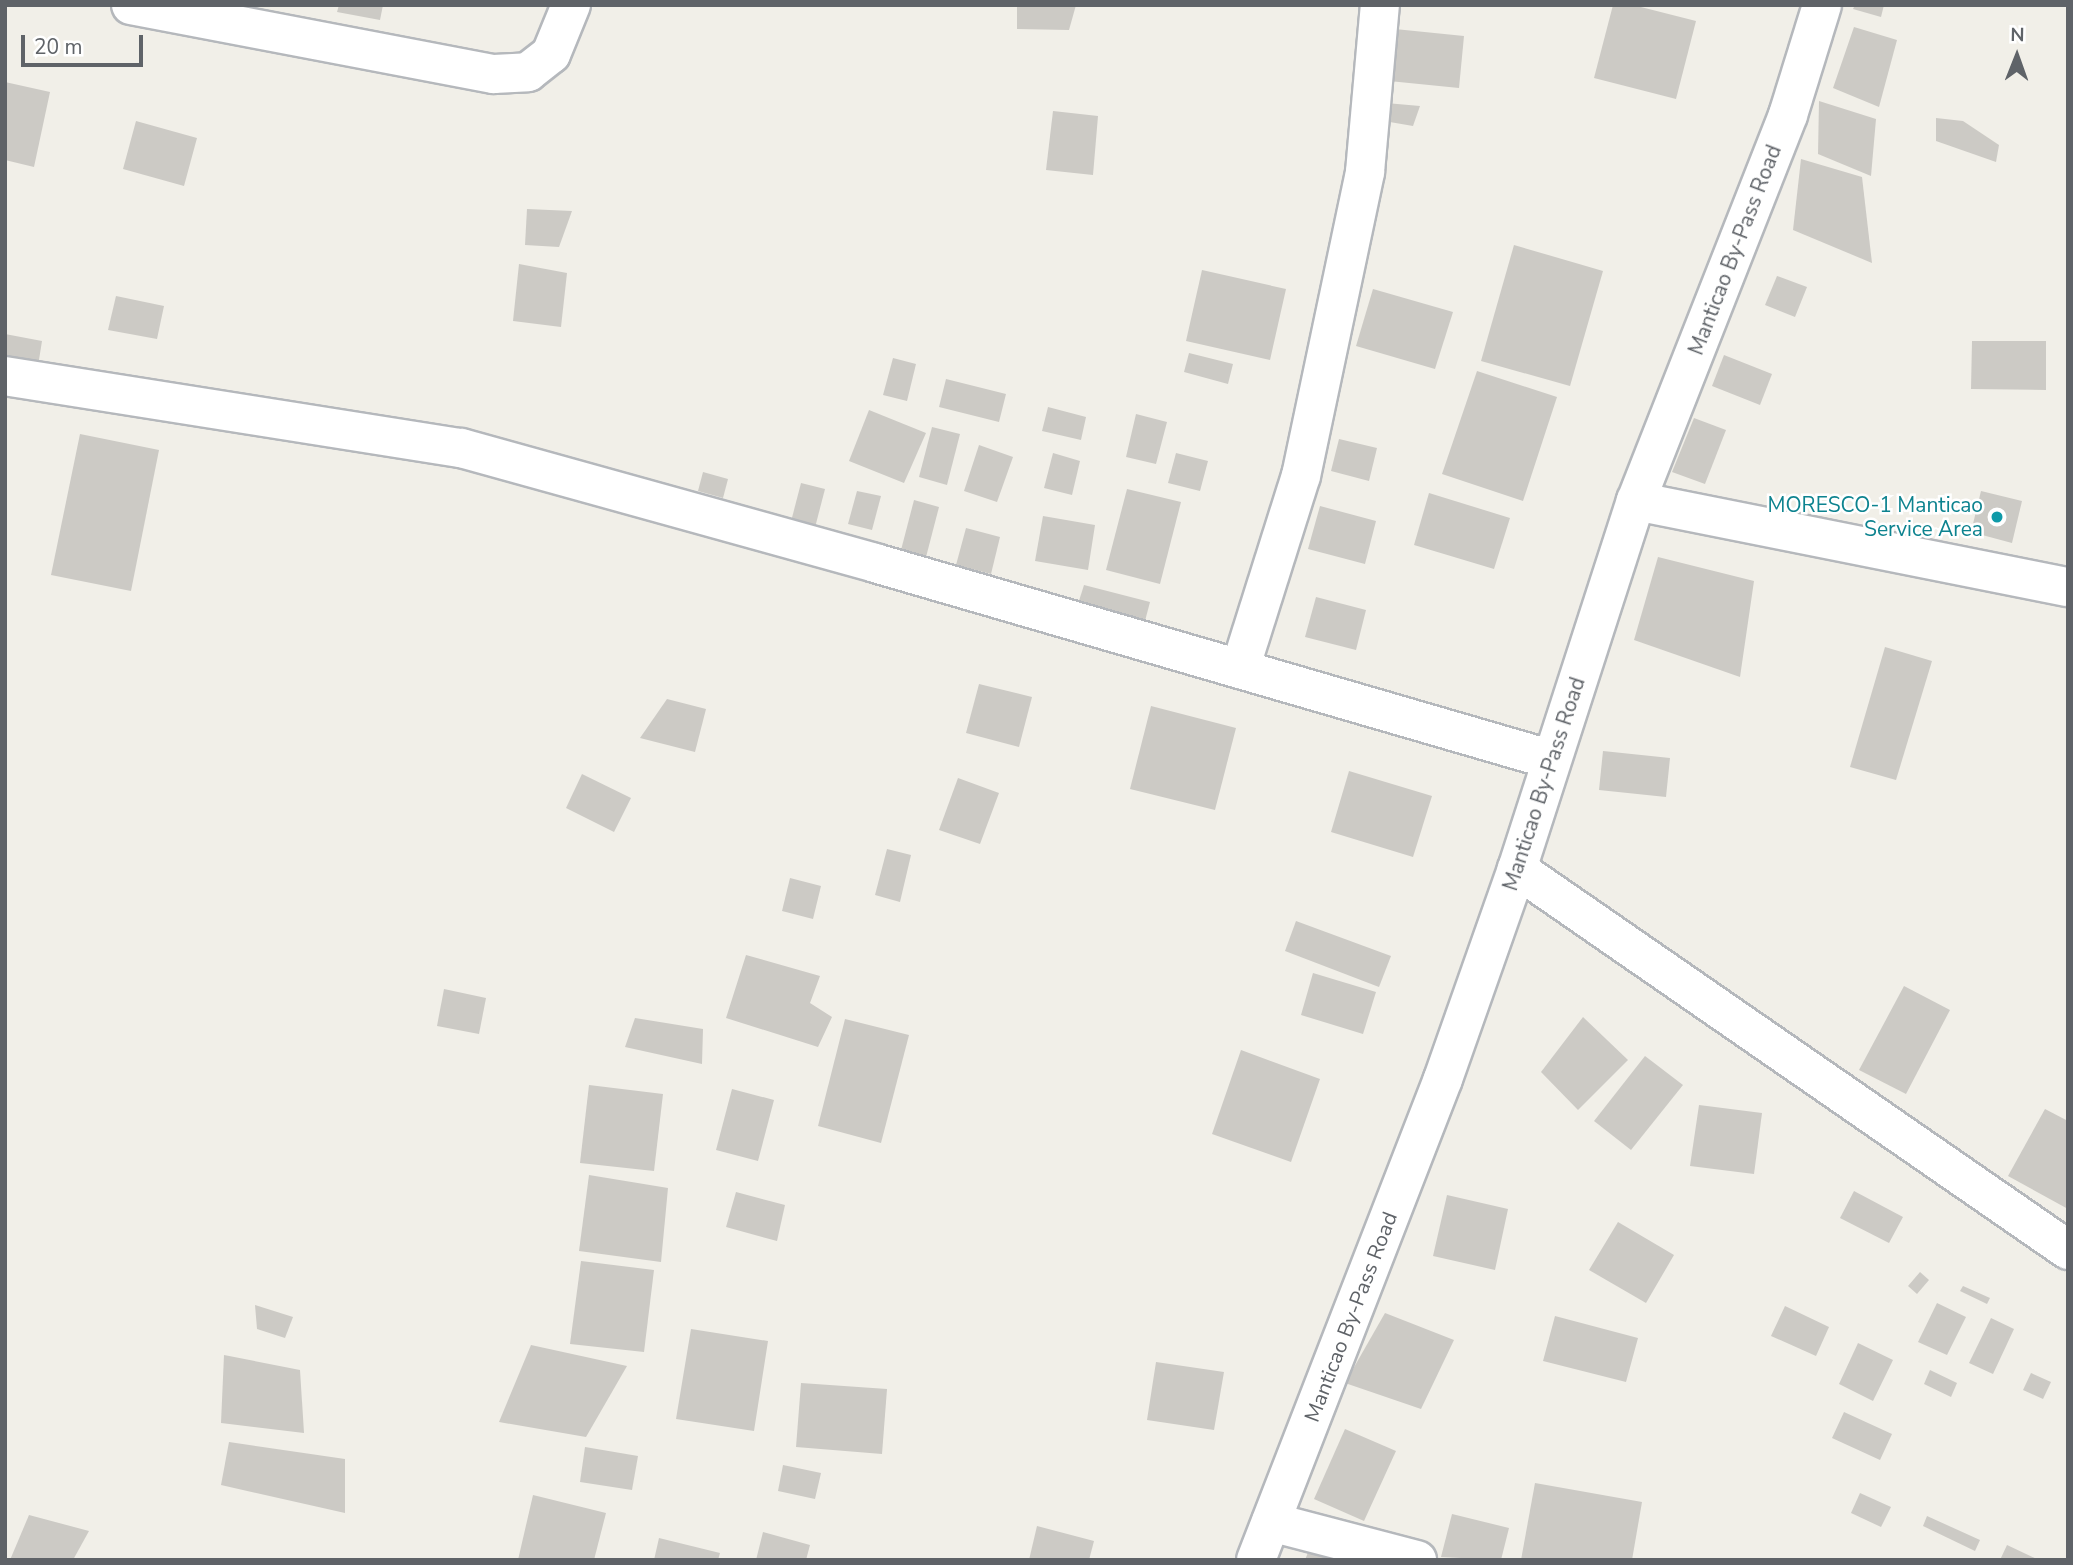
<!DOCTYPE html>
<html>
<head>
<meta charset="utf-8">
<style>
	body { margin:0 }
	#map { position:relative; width:2073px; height:1565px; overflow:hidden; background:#f1efe8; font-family:"Nunito Sans",sans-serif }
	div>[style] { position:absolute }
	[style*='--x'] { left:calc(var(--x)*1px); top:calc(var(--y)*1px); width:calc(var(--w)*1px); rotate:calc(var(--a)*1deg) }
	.building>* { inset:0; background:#cccac5 }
	.roads { filter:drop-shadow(2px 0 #b5b8bc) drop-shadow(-2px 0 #b5b8bc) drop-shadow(0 2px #b5b8bc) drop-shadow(0 -2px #b5b8bc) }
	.minor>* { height:38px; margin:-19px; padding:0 19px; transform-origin:19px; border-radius:19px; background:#fff }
	.dots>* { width:19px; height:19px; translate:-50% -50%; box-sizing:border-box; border:4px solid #fff; border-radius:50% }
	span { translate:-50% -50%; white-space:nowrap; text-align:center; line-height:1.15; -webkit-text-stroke:5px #fff; paint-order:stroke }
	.street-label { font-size:21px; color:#5f6368 }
	.culture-label { font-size:21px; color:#0d838f }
	.right { translate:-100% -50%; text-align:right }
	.frame { position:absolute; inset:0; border:7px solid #5f6368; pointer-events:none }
	.north { position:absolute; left:1982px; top:21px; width:70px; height:70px; -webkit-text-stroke:5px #fff; paint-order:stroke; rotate:1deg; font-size:19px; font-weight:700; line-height:28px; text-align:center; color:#5f6368 }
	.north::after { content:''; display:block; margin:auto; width:24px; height:32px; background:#5f6368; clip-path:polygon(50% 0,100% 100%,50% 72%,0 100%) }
	.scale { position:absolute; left:21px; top:35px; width:122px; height:32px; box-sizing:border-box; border:4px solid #5f6368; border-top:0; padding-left:9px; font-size:21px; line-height:24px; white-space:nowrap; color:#5f6368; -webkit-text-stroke:5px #fff; paint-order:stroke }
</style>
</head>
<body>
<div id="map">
	<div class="building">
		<i style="clip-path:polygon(339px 5px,383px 5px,380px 20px,337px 12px)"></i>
		<i style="clip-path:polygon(1017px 5px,1076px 5px,1069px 30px,1017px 29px)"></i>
		<i style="clip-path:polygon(1613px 5px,1633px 5px,1696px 21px,1676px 99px,1594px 78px)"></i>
		<i style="clip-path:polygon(1855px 5px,1884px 5px,1881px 17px,1853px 9px)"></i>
		<i style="clip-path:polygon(1854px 27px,1897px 40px,1879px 107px,1833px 88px)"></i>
		<i style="clip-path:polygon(1385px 28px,1464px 36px,1459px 88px,1379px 80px)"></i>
		<i style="clip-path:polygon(5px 82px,50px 92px,34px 167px,5px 160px)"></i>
		<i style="clip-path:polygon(1819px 101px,1876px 119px,1871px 176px,1818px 154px)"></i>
		<i style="clip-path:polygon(1386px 103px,1420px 106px,1413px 126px,1384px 121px)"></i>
		<i style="clip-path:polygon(1053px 111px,1098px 116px,1093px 175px,1046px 170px)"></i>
		<i style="clip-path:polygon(1936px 118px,1963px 121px,1999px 145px,1996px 162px,1936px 141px)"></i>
		<i style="clip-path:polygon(136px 121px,197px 138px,184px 186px,123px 169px)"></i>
		<i style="clip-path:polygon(1801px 159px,1862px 177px,1872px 263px,1793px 230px)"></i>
		<i style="clip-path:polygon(527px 209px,572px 211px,559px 247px,525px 245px)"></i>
		<i style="clip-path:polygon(1514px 245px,1603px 271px,1570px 386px,1481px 361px)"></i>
		<i style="clip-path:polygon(519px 264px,567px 273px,561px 327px,513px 321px)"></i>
		<i style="clip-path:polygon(1202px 270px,1286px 289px,1270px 360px,1186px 341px)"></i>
		<i style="clip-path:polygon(1777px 276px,1807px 287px,1795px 317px,1765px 305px)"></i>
		<i style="clip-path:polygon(1373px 289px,1453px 312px,1435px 369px,1356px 346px)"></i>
		<i style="clip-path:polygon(116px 296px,164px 306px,157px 339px,108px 330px)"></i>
		<i style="clip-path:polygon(5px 334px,42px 341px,38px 366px,5px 360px)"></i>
		<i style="clip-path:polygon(1972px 341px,2046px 341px,2046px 390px,1971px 389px)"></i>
		<i style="clip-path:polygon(1189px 353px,1233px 364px,1228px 384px,1184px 372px)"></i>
		<i style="clip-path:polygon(1724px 355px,1772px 374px,1760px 405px,1712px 386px)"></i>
		<i style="clip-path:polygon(893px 358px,916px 364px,907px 401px,883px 395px)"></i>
		<i style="clip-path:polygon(1477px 371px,1557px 397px,1523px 501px,1442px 474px)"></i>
		<i style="clip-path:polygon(946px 379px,1006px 394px,999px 422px,939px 407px)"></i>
		<i style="clip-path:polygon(1048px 407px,1086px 417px,1081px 440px,1042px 431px)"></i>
		<i style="clip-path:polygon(869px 410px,926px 433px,904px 483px,849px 461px)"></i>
		<i style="clip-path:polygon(1136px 414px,1167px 422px,1156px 464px,1126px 457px)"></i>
		<i style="clip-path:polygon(1694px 418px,1726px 430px,1705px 484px,1672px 472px)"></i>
		<i style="clip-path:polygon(932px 427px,960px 434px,947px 485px,919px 477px)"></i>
		<i style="clip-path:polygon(80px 434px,159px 450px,131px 591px,51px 575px)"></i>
		<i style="clip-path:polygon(1339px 439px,1377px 448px,1369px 481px,1331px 471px)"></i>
		<i style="clip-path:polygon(979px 445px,1013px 457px,997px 502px,964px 491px)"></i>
		<i style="clip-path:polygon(1053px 453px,1080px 461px,1072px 495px,1044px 488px)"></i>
		<i style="clip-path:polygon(1176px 453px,1208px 461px,1200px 491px,1168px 483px)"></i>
		<i style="clip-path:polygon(703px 472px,728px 479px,723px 498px,698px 491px)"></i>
		<i style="clip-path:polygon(801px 483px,825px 489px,811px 543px,787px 537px)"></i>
		<i style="clip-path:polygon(1127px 489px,1181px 502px,1160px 584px,1106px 570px)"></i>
		<i style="clip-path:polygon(857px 491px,881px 496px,872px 530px,848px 524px)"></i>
		<i style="clip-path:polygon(1981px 491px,2022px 501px,2012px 543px,1971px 532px)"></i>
		<i style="clip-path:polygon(1429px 493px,1510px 518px,1494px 569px,1414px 545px)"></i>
		<i style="clip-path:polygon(914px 500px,939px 507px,925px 561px,900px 554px)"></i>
		<i style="clip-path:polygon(1320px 506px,1376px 521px,1365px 564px,1308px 549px)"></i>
		<i style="clip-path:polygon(1043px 516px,1095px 525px,1088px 570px,1035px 561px)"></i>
		<i style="clip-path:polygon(966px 528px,1000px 537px,991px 574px,956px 565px)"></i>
		<i style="clip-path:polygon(1658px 557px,1754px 581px,1740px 677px,1634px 640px)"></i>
		<i style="clip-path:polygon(1084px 585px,1150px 602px,1145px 621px,1078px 604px)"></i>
		<i style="clip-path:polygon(1316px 597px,1366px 610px,1356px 650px,1305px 637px)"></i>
		<i style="clip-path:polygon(1885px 647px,1932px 661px,1896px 780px,1850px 767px)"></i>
		<i style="clip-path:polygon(979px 684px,1032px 697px,1019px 747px,966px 733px)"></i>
		<i style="clip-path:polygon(667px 699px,706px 709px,695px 752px,640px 738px)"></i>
		<i style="clip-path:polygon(1151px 706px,1236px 728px,1215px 810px,1130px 789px)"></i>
		<i style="clip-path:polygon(1603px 751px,1670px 758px,1666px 797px,1599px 790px)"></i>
		<i style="clip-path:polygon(1349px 771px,1432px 796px,1413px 857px,1331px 832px)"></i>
		<i style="clip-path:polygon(582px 774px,631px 798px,614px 832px,566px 808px)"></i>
		<i style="clip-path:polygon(958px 778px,999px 793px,980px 844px,939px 830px)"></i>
		<i style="clip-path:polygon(887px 849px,911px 855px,900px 902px,875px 895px)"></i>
		<i style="clip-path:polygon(790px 878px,821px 886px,813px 919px,782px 911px)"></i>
		<i style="clip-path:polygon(1296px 921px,1391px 956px,1379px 987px,1285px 951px)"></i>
		<i style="clip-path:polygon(746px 955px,820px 976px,810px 1003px,832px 1017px,818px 1047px,726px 1018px)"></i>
		<i style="clip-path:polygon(1313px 973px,1376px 992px,1363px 1034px,1301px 1015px)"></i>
		<i style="clip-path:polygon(1904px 986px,1950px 1010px,1906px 1094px,1859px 1070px)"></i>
		<i style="clip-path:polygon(444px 989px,486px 998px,479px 1034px,437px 1026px)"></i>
		<i style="clip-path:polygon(1583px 1017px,1628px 1060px,1578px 1110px,1541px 1072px)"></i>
		<i style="clip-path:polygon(635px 1018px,703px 1029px,702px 1064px,625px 1047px)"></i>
		<i style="clip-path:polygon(845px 1019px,909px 1035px,881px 1143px,818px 1126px)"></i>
		<i style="clip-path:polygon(1241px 1050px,1320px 1079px,1291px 1162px,1212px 1134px)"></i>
		<i style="clip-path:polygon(1645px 1056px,1683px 1085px,1631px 1150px,1594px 1121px)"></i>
		<i style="clip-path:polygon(589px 1085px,663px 1094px,654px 1171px,580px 1163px)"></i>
		<i style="clip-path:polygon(732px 1089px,774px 1100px,758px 1161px,716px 1150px)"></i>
		<i style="clip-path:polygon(1699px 1105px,1762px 1113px,1754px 1174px,1690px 1166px)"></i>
		<i style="clip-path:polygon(2045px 1109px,2068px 1121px,2068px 1209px,2008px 1176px)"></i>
		<i style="clip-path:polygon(589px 1175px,668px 1188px,661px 1262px,579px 1251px)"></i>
		<i style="clip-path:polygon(1854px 1191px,1903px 1217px,1889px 1243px,1840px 1218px)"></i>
		<i style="clip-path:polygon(736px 1192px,785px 1205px,777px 1241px,726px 1227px)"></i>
		<i style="clip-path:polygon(1447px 1195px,1508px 1209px,1495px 1270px,1433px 1256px)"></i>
		<i style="clip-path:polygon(1618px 1222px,1674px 1255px,1646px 1303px,1589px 1270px)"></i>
		<i style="clip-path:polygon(581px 1261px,654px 1270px,644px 1352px,570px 1344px)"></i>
		<i style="clip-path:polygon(1920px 1272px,1929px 1280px,1917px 1294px,1908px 1286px)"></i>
		<i style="clip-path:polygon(1963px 1286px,1990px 1298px,1987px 1304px,1960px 1291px)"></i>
		<i style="clip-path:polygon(1937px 1303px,1966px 1317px,1947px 1355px,1918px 1342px)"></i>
		<i style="clip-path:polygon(255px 1305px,293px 1317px,285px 1338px,257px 1329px)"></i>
		<i style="clip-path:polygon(1785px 1306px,1829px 1327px,1816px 1356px,1771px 1336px)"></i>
		<i style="clip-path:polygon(1385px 1313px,1454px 1340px,1421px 1409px,1345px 1383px)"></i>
		<i style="clip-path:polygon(1555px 1316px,1638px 1338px,1626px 1382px,1543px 1361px)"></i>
		<i style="clip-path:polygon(1991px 1318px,2014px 1329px,1993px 1374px,1969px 1363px)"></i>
		<i style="clip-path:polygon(691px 1329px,768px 1341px,754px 1431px,676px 1419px)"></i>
		<i style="clip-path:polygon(1858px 1343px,1893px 1360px,1873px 1401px,1839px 1384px)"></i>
		<i style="clip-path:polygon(531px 1345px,627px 1366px,586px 1437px,499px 1422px)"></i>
		<i style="clip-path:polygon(224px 1355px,300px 1370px,304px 1433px,221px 1423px)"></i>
		<i style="clip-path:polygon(1156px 1362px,1224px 1372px,1214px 1430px,1147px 1420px)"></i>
		<i style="clip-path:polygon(1930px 1370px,1957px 1383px,1951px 1397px,1924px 1384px)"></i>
		<i style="clip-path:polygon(2031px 1373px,2051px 1382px,2043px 1399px,2023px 1390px)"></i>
		<i style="clip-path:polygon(801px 1383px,887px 1389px,882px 1454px,796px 1447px)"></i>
		<i style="clip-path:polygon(1844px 1412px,1892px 1434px,1880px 1460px,1832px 1438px)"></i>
		<i style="clip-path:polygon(1345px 1429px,1396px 1451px,1364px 1521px,1314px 1499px)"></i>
		<i style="clip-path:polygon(229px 1442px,345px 1459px,345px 1513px,221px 1485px)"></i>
		<i style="clip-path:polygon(585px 1447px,638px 1456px,632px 1490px,580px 1482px)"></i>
		<i style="clip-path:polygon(783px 1465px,821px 1473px,815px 1499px,778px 1491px)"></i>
		<i style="clip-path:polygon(1535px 1483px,1642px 1502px,1632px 1560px,1521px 1560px)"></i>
		<i style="clip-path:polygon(1860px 1493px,1891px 1507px,1881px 1527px,1851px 1513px)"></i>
		<i style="clip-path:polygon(533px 1495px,606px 1513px,594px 1560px,518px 1560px)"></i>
		<i style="clip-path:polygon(1452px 1514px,1509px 1528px,1501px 1560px,1441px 1557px)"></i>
		<i style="clip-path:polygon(29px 1515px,89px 1531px,73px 1560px,10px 1560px)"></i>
		<i style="clip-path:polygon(1927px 1516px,1980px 1540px,1975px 1551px,1923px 1526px)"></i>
		<i style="clip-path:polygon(1037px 1526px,1094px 1541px,1089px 1560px,1029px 1560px)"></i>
		<i style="clip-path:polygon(763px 1532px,810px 1545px,806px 1560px,756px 1560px)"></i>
		<i style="clip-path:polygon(659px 1538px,720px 1553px,718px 1560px,654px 1560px)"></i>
		<i style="clip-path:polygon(1311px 1545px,1345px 1560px,1305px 1560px)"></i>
		<i style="clip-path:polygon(2007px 1545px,2039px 1560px,2000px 1560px)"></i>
	</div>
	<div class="roads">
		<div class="minor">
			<i style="--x:131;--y:5;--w:369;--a:10.8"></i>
			<i style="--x:494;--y:74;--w:34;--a:-3"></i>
			<i style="--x:528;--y:72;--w:29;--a:-38"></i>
			<i style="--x:551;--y:54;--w:53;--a:-67.8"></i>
			<i style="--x:5;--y:376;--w:462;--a:9"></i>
			<i style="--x:461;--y:448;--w:430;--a:15.5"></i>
			<i style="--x:875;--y:563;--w:702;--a:16.21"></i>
			<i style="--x:1636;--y:501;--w:440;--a:11.3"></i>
			<i style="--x:1240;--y:669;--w:202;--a:-72.5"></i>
			<i style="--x:1301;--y:476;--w:311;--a:-78.1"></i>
			<i style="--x:1365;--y:172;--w:168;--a:-84.9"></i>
			<i style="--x:1517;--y:869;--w:670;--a:34.66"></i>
			<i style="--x:1271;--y:1522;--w:151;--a:14.6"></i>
			<i style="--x:1256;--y:1560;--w:516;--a:-68.76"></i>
			<i style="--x:1443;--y:1079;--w:223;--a:-70.6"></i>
			<i style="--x:1517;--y:869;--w:387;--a:-72.1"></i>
			<i style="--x:1636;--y:501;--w:415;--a:-68.5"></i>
			<i style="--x:1788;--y:115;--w:115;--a:-72.8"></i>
		</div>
	</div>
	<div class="dots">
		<i style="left:1997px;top:517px;background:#0f9aa8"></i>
	</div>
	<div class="street-label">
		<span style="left:1735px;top:250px;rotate:-69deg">Manticao By-Pass Road</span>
		<span style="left:1544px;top:784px;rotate:-72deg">Manticao By-Pass Road</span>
		<span style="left:1351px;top:1317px;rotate:-69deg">Manticao By-Pass Road</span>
	</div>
	<div class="culture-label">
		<span class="right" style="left:1983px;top:517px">MORESCO-1 Manticao<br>Service Area</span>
	</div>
	<div class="frame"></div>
	<div class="north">N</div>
	<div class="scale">20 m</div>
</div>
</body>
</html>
